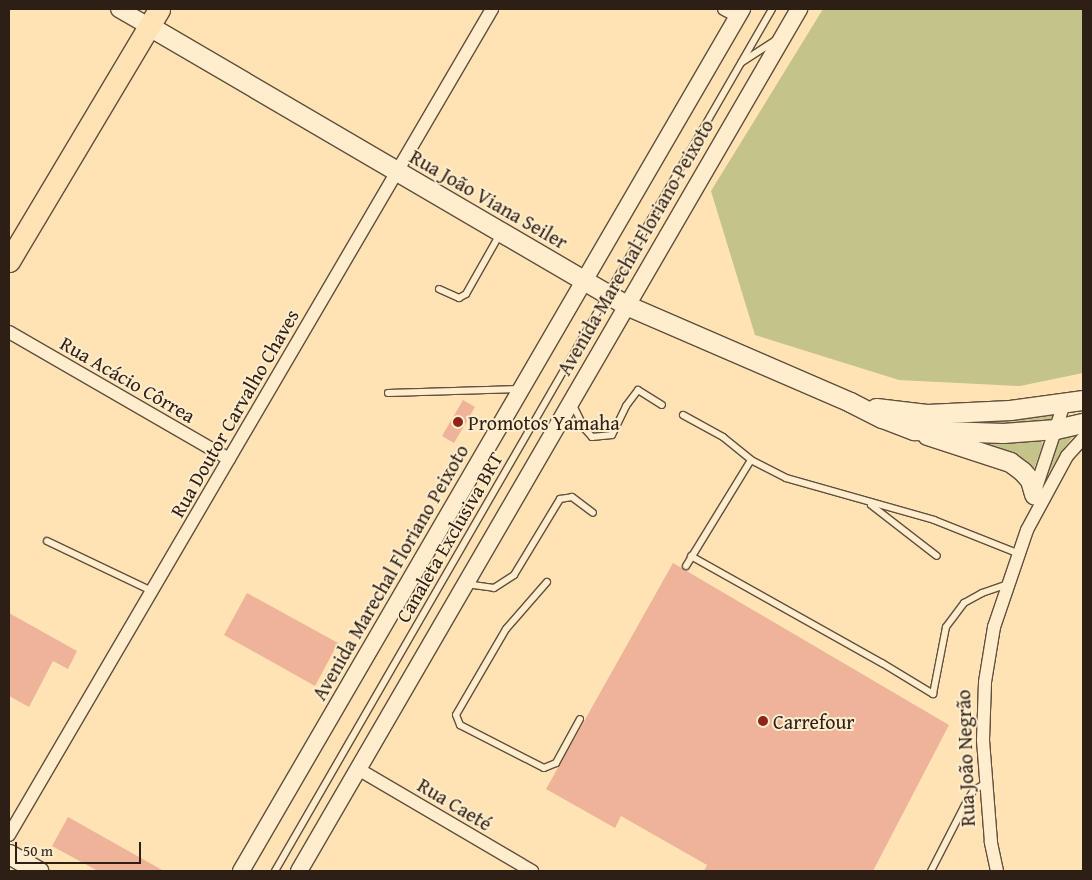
<!DOCTYPE html>
<html>
<head>
<meta charset="utf-8">
<style>
	body { margin:0 }
	#map { position:relative; width:1092px; height:880px; overflow:hidden; background:#ffe3b4; font-family:"Gentium Book Plus",serif }
	div>[style] { position:absolute }
	[style*='--x'] { left:calc(var(--x)*1px); top:calc(var(--y)*1px); width:calc(var(--w)*1px); rotate:calc(var(--a)*1deg) }
	.green>* { inset:0; background:#c4c38a }
	.building>* { inset:0; background:#eeb398 }
	.roads { filter:drop-shadow(1px 0 #624f3e) drop-shadow(-1px 0 #624f3e) drop-shadow(0 1px #624f3e) drop-shadow(0 -1px #624f3e) }
	.service>* { height:6px; margin:-3px; padding:0 3px; transform-origin:3px; border-radius:3px; background:#ffedce }
	.minor>* { height:12px; margin:-6px; padding:0 6px; transform-origin:6px; border-radius:6px; background:#ffedce }
	.tertiary>* { height:16px; margin:-8px; padding:0 8px; transform-origin:8px; border-radius:8px; background:#ffedce }
	.secondary>* { height:19px; margin:-9.5px; padding:0 9.5px; transform-origin:9.5px; border-radius:9.5px; background:#ffedce }
	.primary>* { height:21px; margin:-10.5px; padding:0 10.5px; transform-origin:10.5px; border-radius:10.5px; background:#ffe3b4 }
	.dots>* { width:14px; height:14px; translate:-50% -50%; box-sizing:border-box; border:2px solid #ffedce; border-radius:50% }
	span { translate:-50% -50%; white-space:nowrap; text-align:center; line-height:1.15; -webkit-text-stroke:4px #ffedce; paint-order:stroke }
	.street-label { font-size:20px; color:#2d1e16 }
	.poi-label { font-size:20px; color:#2d1e16 }
	.left { translate:0 -50%; text-align:left }
	.frame { position:absolute; inset:0; border:10px solid #2d1e16; pointer-events:none }
	.scale { position:absolute; left:15px; top:842px; width:126px; height:22px; box-sizing:border-box; border:2px solid #2d1e16; border-top:0; padding-left:6px; font-size:15px; line-height:18px; white-space:nowrap; color:#2d1e16; -webkit-text-stroke:4px #ffedce; paint-order:stroke }
</style>
</head>
<body>
<div id="map">
	<div class="green">
		<i style="clip-path:polygon(823px 9px,1083px 9px,1083px 373px,1020px 386px,899px 380px,755px 335px,711px 191px)"></i>
		<i style="clip-path:polygon(1053px 413px,1051px 420px,1023px 424px,977px 424px,965px 421px)"></i>
		<i style="clip-path:polygon(1074px 435px,1062px 451px,1045px 479px,1060px 438px)"></i>
		<i style="clip-path:polygon(958px 439px,1039px 439px,1043px 444px,1034px 469px,1024px 463px)"></i>
	</div>
	<div class="building">
		<i style="clip-path:polygon(463px 400px,475px 407px,454px 443px,442px 436px)"></i>
		<i style="clip-path:polygon(673px 563px,949px 725px,873px 871px,704px 871px,707px 865px,621px 816px,615px 828px,546px 789px)"></i>
		<i style="clip-path:polygon(247px 593px,338px 643px,315px 686px,224px 635px)"></i>
		<i style="clip-path:polygon(9px 613px,77px 651px,68px 669px,53px 661px,29px 707px,9px 696px)"></i>
		<i style="clip-path:polygon(68px 817px,164px 871px,98px 871px,52px 846px)"></i>
	</div>
	<div class="roads">
		<div class="service">
			<i style="--x:742;--y:62;--w:40;--a:-32.9"></i>
			<i style="--x:439;--y:289;--w:22;--a:24"></i>
			<i style="--x:459;--y:298;--w:8;--a:-30"></i>
			<i style="--x:466;--y:294;--w:69;--a:-60.5"></i>
			<i style="--x:388;--y:393;--w:132;--a:-1.7"></i>
			<i style="--x:572;--y:403;--w:28;--a:64"></i>
			<i style="--x:584;--y:428;--w:12;--a:48"></i>
			<i style="--x:592;--y:437;--w:20;--a:-6"></i>
			<i style="--x:612;--y:435;--w:32;--a:-64"></i>
			<i style="--x:626;--y:406;--w:20;--a:-53"></i>
			<i style="--x:638;--y:390;--w:28;--a:32"></i>
			<i style="--x:683;--y:415;--w:46;--a:28.8"></i>
			<i style="--x:723;--y:437;--w:36;--a:39"></i>
			<i style="--x:751;--y:460;--w:39;--a:27"></i>
			<i style="--x:786;--y:478;--w:154;--a:15.8"></i>
			<i style="--x:934;--y:520;--w:89;--a:21.7"></i>
			<i style="--x:871;--y:505;--w:83;--a:37.7"></i>
			<i style="--x:47;--y:541;--w:116;--a:25.5"></i>
			<i style="--x:691;--y:556;--w:219;--a:29.3"></i>
			<i style="--x:882;--y:663;--w:60;--a:31.3"></i>
			<i style="--x:933;--y:694;--w:68;--a:-79"></i>
			<i style="--x:946;--y:627;--w:30;--a:-53"></i>
			<i style="--x:964;--y:603;--w:21;--a:-29"></i>
			<i style="--x:982;--y:593;--w:28;--a:-19"></i>
			<i style="--x:686;--y:566;--w:124;--a:-58.5"></i>
			<i style="--x:547;--y:582;--w:62;--a:131.1"></i>
			<i style="--x:506;--y:629;--w:99;--a:120.2"></i>
			<i style="--x:456;--y:715;--w:11;--a:68"></i>
			<i style="--x:460;--y:725;--w:94;--a:27.1"></i>
			<i style="--x:544;--y:768;--w:13;--a:-23"></i>
			<i style="--x:556;--y:763;--w:50;--a:-61.4"></i>
			<i style="--x:466;--y:584;--w:28;--a:8"></i>
			<i style="--x:494;--y:588;--w:24;--a:-33"></i>
			<i style="--x:514;--y:575;--w:89;--a:-58.8"></i>
			<i style="--x:560;--y:499;--w:12;--a:-9"></i>
			<i style="--x:572;--y:497;--w:26;--a:37"></i>
			<i style="--x:275;--y:871;--w:995;--a:-60.03"></i>
			<i style="--x:931;--y:871;--w:79;--a:-62.8"></i>
			<i style="--x:967;--y:801;--w:13;--a:-58"></i>
			<i style="--x:974;--y:790;--w:14;--a:-30"></i>
		</div>
		<div class="minor">
			<i style="--x:724;--y:9;--w:15;--a:28"></i>
			<i style="--x:9;--y:332;--w:254;--a:30"></i>
			<i style="--x:1034;--y:494;--w:95;--a:-71.6"></i>
			<i style="--x:358;--y:769;--w:202;--a:30.4"></i>
			<i style="--x:9;--y:835;--w:957;--a:-59.68"></i>
			<i style="--x:997;--y:871;--w:30;--a:-102"></i>
			<i style="--x:991;--y:842;--w:102;--a:-94.5"></i>
			<i style="--x:983;--y:740;--w:58;--a:-88"></i>
			<i style="--x:985;--y:682;--w:56;--a:-80.7"></i>
			<i style="--x:994;--y:627;--w:102;--a:-71.2"></i>
			<i style="--x:1027;--y:530;--w:84;--a:-61.6"></i>
			<i style="--x:1067;--y:456;--w:24;--a:-48"></i>
		</div>
		<div class="tertiary">
			<i style="--x:119;--y:9;--w:34;--a:30"></i>
			<i style="--x:241;--y:871;--w:997;--a:-59.83"></i>
			<i style="--x:299;--y:871;--w:997;--a:-59.88"></i>
		</div>
		<div class="secondary">
			<i style="--x:149;--y:26;--w:553;--a:30.32"></i>
			<i style="--x:626;--y:305;--w:244;--a:23.4"></i>
			<i style="--x:850;--y:402;--w:36;--a:27"></i>
			<i style="--x:882;--y:418;--w:34;--a:21"></i>
			<i style="--x:914;--y:430;--w:89;--a:1.9"></i>
			<i style="--x:1003;--y:433;--w:53;--a:-4.3"></i>
			<i style="--x:1056;--y:429;--w:28;--a:-13"></i>
			<i style="--x:876;--y:408;--w:51;--a:6.7"></i>
			<i style="--x:927;--y:414;--w:83;--a:-2.8"></i>
			<i style="--x:1010;--y:410;--w:74;--a:-7.8"></i>
			<i style="--x:927;--y:435;--w:87;--a:18"></i>
			<i style="--x:1010;--y:462;--w:15;--a:37"></i>
			<i style="--x:1022;--y:471;--w:12;--a:48"></i>
			<i style="--x:1030;--y:480;--w:15;--a:74"></i>
			<i style="--x:9;--y:854;--w:34;--a:30"></i>
		</div>
		<div class="primary">
			<i style="--x:9;--y:261;--w:293;--a:-59.2"></i>
		</div>
	</div>
	<div class="dots">
		<i style="left:458px;top:422px;background:#8f2418"></i>
		<i style="left:763px;top:721px;background:#8f2418"></i>
	</div>
	<div class="street-label">
		<span style="left:489px;top:199px;rotate:30deg">Rua João Viana Seiler</span>
		<span style="left:635px;top:247px;rotate:-60deg">Avenida Marechal Floriano Peixoto</span>
		<span style="left:128px;top:379px;rotate:30deg">Rua Acácio Côrrea</span>
		<span style="left:234px;top:413px;rotate:-60deg">Rua Doutor Carvalho Chaves</span>
		<span style="left:449px;top:537px;rotate:-60deg">Canaleta Exclusiva BRT</span>
		<span style="left:390px;top:572px;rotate:-60deg">Avenida Marechal Floriano Peixoto</span>
		<span style="left:965px;top:758px;rotate:-92deg">Rua João Negrão</span>
		<span style="left:455px;top:804px;rotate:31deg">Rua Caeté</span>
	</div>
	<div class="poi-label">
		<span class="left" style="left:468px;top:422px">Promotos Yamaha</span>
		<span class="left" style="left:773px;top:721px">Carrefour</span>
	</div>
	<div class="frame"></div>
	<div class="scale">50 m</div>
</div>
</body>
</html>
